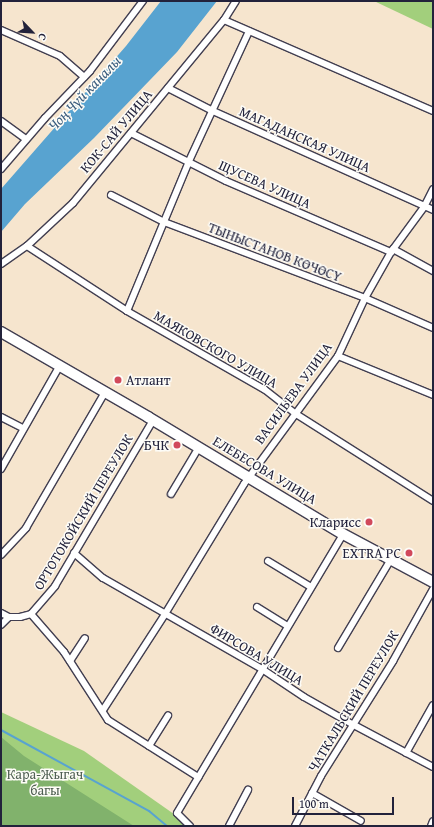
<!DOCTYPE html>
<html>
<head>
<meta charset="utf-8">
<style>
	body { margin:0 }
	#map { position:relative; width:434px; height:827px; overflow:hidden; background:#f6e5ce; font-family:"Gentium Book Plus",serif }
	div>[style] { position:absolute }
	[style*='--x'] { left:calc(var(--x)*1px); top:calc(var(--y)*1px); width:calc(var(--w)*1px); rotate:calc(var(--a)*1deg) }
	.green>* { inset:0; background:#a2cf7c }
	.forest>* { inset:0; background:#81b26c }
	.water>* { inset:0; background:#58a3d0 }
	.stream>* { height:2px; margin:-1px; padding:0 1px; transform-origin:1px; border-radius:1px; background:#58a3d0 }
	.roads { filter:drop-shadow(1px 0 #423f51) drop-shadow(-1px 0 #423f51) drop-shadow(0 1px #423f51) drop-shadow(0 -1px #423f51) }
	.street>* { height:6px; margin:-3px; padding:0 3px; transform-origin:3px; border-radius:3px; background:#fff }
	.primary>* { height:10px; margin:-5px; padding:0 5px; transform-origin:5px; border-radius:5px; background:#fff }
	.dots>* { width:11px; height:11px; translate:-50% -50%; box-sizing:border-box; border:2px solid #fdfcf7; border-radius:50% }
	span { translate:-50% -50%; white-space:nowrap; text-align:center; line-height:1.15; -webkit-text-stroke:3px #fdfcf7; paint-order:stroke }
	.street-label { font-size:14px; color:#22223b }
	.poi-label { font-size:14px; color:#22223b }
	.left { translate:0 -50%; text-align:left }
	.right { translate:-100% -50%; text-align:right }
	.park-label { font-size:14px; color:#4f5f52 }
	.water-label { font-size:15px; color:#3a5c7e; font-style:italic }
	.frame { position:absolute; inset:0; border:2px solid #22223b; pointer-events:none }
	.north { position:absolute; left:12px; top:12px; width:40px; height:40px; -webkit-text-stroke:3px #fdfcf7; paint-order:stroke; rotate:115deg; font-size:11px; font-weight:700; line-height:16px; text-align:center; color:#22223b }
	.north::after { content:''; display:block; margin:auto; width:14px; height:18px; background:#22223b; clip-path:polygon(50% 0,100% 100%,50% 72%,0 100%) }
	.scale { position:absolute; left:292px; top:797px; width:102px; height:18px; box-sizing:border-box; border:2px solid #22223b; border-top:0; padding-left:5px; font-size:12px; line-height:14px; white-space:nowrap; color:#22223b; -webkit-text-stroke:3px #fdfcf7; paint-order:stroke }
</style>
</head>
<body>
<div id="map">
	<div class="green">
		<i style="clip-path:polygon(374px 1px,433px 1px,433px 29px)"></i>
		<i style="clip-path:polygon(1px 712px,84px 751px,191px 826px,1px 826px)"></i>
	</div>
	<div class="forest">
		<i style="clip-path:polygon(1px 737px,24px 756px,134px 826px,1px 826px)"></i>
	</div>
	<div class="water">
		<i style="clip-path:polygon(161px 1px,217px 1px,177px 52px,94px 138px,25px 204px,1px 232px,1px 189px,126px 46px)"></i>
	</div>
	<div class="stream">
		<i style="--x:1;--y:730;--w:169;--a:28.7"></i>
		<i style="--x:149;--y:811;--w:23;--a:40"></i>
	</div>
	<div class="roads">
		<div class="street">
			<i style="--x:224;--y:20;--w:228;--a:23.5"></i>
			<i style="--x:1;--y:30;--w:64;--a:23.8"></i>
			<i style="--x:60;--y:56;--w:32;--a:41"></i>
			<i style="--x:168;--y:88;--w:51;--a:27.1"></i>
			<i style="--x:213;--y:111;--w:241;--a:24.2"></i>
			<i style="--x:1;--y:121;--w:31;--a:36"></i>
			<i style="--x:131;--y:133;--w:106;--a:26.8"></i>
			<i style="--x:226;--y:181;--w:180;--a:23.3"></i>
			<i style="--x:1;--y:169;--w:67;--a:-49.2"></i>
			<i style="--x:45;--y:118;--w:65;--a:-46.2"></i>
			<i style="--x:90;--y:71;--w:88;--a:-52.9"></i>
			<i style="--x:111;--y:195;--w:59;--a:27"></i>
			<i style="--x:164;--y:222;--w:215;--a:20.7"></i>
			<i style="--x:365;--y:298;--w:74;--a:23.8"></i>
			<i style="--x:27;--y:246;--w:119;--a:33"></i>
			<i style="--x:127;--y:311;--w:158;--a:29.7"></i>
			<i style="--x:264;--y:389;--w:41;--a:38"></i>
			<i style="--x:296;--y:414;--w:162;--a:32.4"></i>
			<i style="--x:393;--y:249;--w:46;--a:28.8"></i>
			<i style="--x:1;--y:264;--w:32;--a:-35"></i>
			<i style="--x:27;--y:246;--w:63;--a:-43.1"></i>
			<i style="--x:73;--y:203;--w:237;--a:-50.5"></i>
			<i style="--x:224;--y:20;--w:22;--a:-58"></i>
			<i style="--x:127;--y:311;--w:162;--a:-67.5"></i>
			<i style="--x:189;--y:161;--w:143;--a:-65.2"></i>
			<i style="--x:338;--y:356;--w:103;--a:22.3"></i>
			<i style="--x:1;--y:417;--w:25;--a:27"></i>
			<i style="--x:1;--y:469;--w:120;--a:-60.4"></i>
			<i style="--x:171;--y:494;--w:55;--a:-59.2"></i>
			<i style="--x:74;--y:553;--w:38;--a:41"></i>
			<i style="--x:103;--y:578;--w:183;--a:29.8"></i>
			<i style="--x:262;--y:669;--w:50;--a:33.7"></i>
			<i style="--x:304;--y:697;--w:55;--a:29.4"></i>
			<i style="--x:352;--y:724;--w:92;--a:28"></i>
			<i style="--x:1;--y:555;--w:37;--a:-47"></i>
			<i style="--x:26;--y:528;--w:157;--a:-59.8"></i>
			<i style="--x:268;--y:561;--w:50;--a:31.2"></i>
			<i style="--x:257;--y:607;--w:36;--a:32"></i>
			<i style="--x:1;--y:613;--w:9;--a:27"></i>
			<i style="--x:9;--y:617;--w:11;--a:0"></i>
			<i style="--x:20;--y:617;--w:11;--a:-15"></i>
			<i style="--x:31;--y:614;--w:37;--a:-49"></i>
			<i style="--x:55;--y:586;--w:193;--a:-59.4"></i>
			<i style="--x:31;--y:614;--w:50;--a:49"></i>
			<i style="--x:64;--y:652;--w:81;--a:57.1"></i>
			<i style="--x:108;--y:720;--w:107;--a:32.3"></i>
			<i style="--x:1;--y:625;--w:11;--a:-45"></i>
			<i style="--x:338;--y:648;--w:104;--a:-59.2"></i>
			<i style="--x:70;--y:661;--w:27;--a:-57"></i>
			<i style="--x:103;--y:710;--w:114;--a:-57.1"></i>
			<i style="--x:165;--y:614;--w:152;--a:-58.7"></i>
			<i style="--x:244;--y:484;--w:159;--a:-53.7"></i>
			<i style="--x:338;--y:356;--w:64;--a:-65"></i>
			<i style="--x:365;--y:298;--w:53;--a:-60.5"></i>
			<i style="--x:391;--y:252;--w:56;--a:-53.7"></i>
			<i style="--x:424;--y:207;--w:20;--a:-63"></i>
			<i style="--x:149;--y:746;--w:36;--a:-58"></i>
			<i style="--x:406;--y:753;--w:55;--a:-60.6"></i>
			<i style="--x:312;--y:793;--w:56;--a:29.7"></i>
			<i style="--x:190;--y:826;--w:18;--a:-135"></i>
			<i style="--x:177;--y:813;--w:325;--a:-59.2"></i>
			<i style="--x:229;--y:826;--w:41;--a:-62.2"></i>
			<i style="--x:295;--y:826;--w:56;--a:-62.5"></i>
			<i style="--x:321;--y:776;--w:136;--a:-57.9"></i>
			<i style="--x:393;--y:661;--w:82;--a:-60.9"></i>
			<i style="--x:431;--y:826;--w:5;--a:-68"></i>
		</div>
		<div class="primary">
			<i style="--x:1;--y:332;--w:170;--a:30"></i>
			<i style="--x:148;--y:417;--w:227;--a:31"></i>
			<i style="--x:343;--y:534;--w:102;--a:28.1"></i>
		</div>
	</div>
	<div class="dots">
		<i style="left:118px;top:380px;background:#d1495b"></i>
		<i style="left:177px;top:445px;background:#d1495b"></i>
		<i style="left:369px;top:522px;background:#d1495b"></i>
		<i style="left:409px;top:553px;background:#d1495b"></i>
	</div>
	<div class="street-label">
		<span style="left:116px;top:131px;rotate:-50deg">КОК-САЙ УЛИЦА</span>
		<span style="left:305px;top:139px;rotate:24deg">МАГАДАНСКАЯ УЛИЦА</span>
		<span style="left:265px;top:184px;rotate:24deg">ЩУСЕВА УЛИЦА</span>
		<span style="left:275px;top:252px;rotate:21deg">ТЫНЫСТАНОВ КӨЧӨСҮ</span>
		<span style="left:216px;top:349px;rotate:30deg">МАЯКОВСКОГО УЛИЦА</span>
		<span style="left:293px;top:393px;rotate:-54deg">ВАСИЛЬЕВА УЛИЦА</span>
		<span style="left:265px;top:470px;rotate:31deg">ЕЛЕБЕСОВА УЛИЦА</span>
		<span style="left:83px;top:512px;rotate:-59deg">ОРТОТОКОЙСКИЙ ПЕРЕУЛОК</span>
		<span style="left:257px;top:654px;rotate:31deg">ФИРСОВА УЛИЦА</span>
		<span style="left:353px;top:701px;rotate:-59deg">ЧАТКАЛЬСКИЙ ПЕРЕУЛОК</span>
	</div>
	<div class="poi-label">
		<span class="left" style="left:126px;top:380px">Атлант</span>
		<span class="right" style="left:169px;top:445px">БЧК</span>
		<span class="right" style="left:361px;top:522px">Кларисс</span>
		<span class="right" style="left:401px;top:553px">EXTRA PC</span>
	</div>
	<div class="park-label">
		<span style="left:45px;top:782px">Кара-Жыгач<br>багы</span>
	</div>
	<div class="water-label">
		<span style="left:84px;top:93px;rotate:-46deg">Чоң Чүй каналы</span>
	</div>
	<div class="frame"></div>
	<div class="north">С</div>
	<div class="scale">100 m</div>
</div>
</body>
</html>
